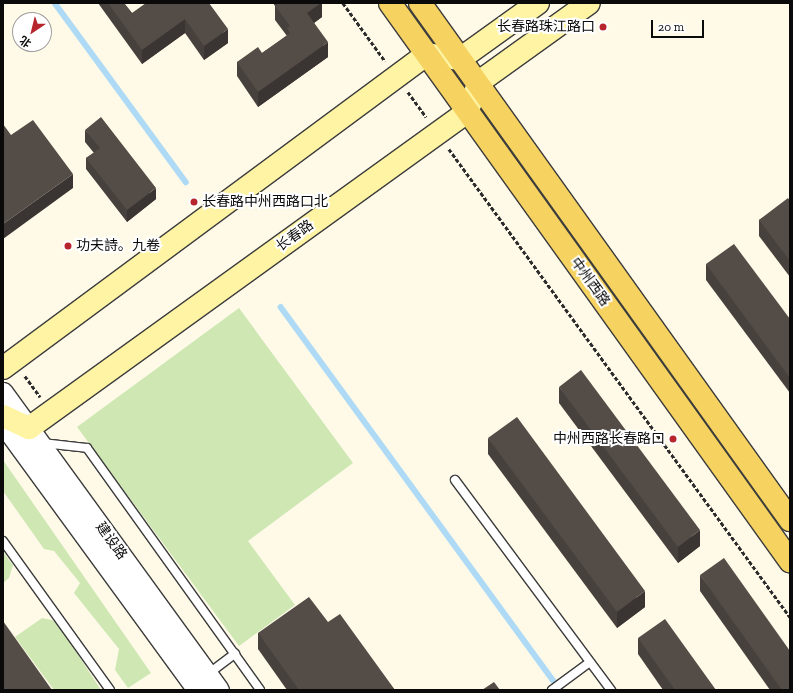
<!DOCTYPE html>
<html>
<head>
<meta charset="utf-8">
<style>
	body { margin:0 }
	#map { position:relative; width:793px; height:693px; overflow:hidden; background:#fffae8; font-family:"Zilla Slab","Noto Sans SC",serif }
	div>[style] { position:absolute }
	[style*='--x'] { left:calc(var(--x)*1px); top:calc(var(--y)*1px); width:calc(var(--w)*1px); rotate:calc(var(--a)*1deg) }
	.green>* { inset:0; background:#cee7b3 }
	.stream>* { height:5.5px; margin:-2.75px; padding:0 2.75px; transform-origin:2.75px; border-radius:2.75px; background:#aedaf5 }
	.path>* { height:2.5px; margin-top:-1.25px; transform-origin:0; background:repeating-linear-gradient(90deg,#2c2c2c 0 4px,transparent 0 6px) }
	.roads { filter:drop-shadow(1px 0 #3d3d3d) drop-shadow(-1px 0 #3d3d3d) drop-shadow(0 1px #3d3d3d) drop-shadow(0 -1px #3d3d3d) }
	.service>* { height:8px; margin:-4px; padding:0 4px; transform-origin:4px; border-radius:4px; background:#fff }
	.tertiary>* { height:20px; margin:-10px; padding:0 10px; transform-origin:10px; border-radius:10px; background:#fff }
	.secondary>* { height:22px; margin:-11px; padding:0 11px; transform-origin:11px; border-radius:11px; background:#fef4a4 }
	.primary>* { height:22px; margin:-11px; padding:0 11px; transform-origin:11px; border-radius:11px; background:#f6d360 }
	.wall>* { inset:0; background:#47413d }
	.shaded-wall>* { inset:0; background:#3a3532 }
	.building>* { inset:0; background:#534c47 }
	.dots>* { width:11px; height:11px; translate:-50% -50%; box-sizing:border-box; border:2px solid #fff; border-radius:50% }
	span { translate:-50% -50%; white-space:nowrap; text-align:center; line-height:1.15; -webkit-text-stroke:4px #fff; paint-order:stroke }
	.poi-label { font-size:14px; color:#0a0a0a }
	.right { translate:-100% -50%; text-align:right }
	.left { translate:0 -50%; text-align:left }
	.street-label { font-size:14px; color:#0a0a0a }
	.frame { position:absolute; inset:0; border:4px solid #0a0a0a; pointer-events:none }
	.north { position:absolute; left:12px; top:12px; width:40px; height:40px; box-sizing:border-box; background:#fff; border:1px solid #9d9d9d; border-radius:50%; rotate:215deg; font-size:11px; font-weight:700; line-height:16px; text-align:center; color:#0a0a0a }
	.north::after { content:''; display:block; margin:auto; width:14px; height:18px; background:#b7262c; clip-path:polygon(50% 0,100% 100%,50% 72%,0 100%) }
	.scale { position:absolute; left:651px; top:20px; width:53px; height:18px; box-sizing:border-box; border:2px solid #0a0a0a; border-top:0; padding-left:5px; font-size:12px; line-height:14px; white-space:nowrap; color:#0a0a0a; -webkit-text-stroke:3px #fff; paint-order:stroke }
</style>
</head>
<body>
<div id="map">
	<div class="green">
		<i style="clip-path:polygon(239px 308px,353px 463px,248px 541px,295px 605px,239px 646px,77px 427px)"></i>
		<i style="clip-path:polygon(3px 460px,151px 673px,128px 688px,115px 670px,119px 649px,74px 593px,80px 583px,54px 551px,44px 549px,3px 491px)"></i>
		<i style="clip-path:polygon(3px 552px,13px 565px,9px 578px,3px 583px)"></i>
		<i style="clip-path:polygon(42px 618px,56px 621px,101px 690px,54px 690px,15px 637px)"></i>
	</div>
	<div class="stream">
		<i style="--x:55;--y:3;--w:222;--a:53.8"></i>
		<i style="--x:281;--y:307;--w:474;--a:53.9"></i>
	</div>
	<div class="path">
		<i style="--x:343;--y:3;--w:72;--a:54.1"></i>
		<i style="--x:408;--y:92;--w:31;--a:54"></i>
		<i style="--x:449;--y:149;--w:579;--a:53.92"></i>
		<i style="--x:25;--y:376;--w:26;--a:54"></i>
	</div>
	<div class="roads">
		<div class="service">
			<i style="--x:42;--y:443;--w:45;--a:6.3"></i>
			<i style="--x:87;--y:448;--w:297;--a:54.4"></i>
			<i style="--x:455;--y:480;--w:262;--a:53.4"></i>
			<i style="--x:3;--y:541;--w:183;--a:54.3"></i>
			<i style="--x:208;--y:674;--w:34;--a:-37"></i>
			<i style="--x:552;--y:690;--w:47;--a:-36.4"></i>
		</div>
		<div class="tertiary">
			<i style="--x:3;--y:393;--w:367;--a:54"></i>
			<i style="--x:3;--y:423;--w:331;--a:53.9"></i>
		</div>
		<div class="secondary">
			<i style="--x:3;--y:368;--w:528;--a:-36.52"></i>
			<i style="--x:427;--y:54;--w:33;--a:9"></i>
			<i style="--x:460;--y:59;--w:96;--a:-35.7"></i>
			<i style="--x:3;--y:416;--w:29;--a:25"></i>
			<i style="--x:29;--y:428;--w:540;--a:-35.81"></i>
			<i style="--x:467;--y:112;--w:32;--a:-68"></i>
			<i style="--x:479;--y:82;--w:135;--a:-35.7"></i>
		</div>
		<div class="primary">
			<i style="--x:390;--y:3;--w:687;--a:54.37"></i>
			<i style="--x:420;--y:3;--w:636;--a:54.41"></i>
		</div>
	</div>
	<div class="wall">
		<i style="clip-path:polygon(98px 3px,124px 3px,132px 13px,209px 3px,228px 43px,204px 60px,185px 33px,142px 64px)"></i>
		<i style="clip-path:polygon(273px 3px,322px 3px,322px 17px,314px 23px,328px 57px,258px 107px,237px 76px,237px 62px,262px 53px,287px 36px,275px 20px,275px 6px)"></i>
		<i style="clip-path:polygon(85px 130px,156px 199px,127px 222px,86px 169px,86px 158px,94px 153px,85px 142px)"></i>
		<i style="clip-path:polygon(790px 201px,790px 277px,759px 236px,759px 220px)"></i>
		<i style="clip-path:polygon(706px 264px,790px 319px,790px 393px,706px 280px)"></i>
		<i style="clip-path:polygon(559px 387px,700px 546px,678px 563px,559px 403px)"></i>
		<i style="clip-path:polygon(488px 438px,645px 607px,617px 628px,488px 454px)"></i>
		<i style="clip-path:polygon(700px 575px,790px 690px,770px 690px,700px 591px)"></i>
		<i style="clip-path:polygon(328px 622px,395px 690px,287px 690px,258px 649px,258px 633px)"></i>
		<i style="clip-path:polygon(638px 638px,716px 690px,663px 690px,638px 654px)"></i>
	</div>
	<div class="shaded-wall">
		<i style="clip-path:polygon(321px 3px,322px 3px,322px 17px,307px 28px,307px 13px)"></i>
		<i style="clip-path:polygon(185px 19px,185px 33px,142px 64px,142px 50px)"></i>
		<i style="clip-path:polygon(228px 29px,228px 43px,204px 60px,204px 46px)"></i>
		<i style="clip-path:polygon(328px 42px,328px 57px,258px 107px,258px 92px)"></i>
		<i style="clip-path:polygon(73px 174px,73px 188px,3px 239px,3px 224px)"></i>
		<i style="clip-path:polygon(156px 188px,156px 199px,127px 222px,127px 210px)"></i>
		<i style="clip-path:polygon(700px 530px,700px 546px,678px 563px,678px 547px)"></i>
		<i style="clip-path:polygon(645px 591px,645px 607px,617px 628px,617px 612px)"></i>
	</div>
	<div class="building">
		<i style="clip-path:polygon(108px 3px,124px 3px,132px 13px,146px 3px,209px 3px,228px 29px,204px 46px,185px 19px,142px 50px)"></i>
		<i style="clip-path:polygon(279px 3px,321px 3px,307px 13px,328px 42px,258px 92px,237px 62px,258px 47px,262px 53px,290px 33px,287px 28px,290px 26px,275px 6px)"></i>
		<i style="clip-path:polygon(101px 117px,156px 188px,127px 210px,86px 158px,100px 148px,85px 130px)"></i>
		<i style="clip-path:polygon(33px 120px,73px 174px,3px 224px,3px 124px,11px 135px)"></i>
		<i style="clip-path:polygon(788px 198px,790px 201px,790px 261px,759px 220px)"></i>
		<i style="clip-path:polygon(734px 244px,790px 319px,790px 378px,706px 264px)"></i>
		<i style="clip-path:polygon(581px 370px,700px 530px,678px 547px,559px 387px)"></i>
		<i style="clip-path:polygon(517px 417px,645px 591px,617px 612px,488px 438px)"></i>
		<i style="clip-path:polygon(724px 558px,790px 651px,790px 690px,782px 690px,700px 575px)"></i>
		<i style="clip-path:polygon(309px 597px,328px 622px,340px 614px,395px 690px,299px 690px,258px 633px)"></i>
		<i style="clip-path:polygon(665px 619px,716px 690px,675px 690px,638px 638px)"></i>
		<i style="clip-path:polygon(3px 621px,52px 690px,3px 690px)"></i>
		<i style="clip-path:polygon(494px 682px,500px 690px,482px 690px)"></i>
	</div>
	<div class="dots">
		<i style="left:603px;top:27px;background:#b7262c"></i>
		<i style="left:194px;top:202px;background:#b7262c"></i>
		<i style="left:68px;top:246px;background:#b7262c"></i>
		<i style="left:673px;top:439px;background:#b7262c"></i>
	</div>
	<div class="poi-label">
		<span class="right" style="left:595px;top:27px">长春路珠江路口</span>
		<span class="left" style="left:202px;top:202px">长春路中州西路口北</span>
		<span class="left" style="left:76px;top:246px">功夫詩。九卷</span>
		<span class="right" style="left:665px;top:439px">中州西路长春路口</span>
	</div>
	<div class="street-label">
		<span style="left:295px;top:236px;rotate:-36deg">长春路</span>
		<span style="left:590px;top:282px;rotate:54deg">中州西路</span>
		<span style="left:111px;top:541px;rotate:54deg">建设路</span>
	</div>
	<div class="frame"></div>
	<div class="north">北</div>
	<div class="scale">20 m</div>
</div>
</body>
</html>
